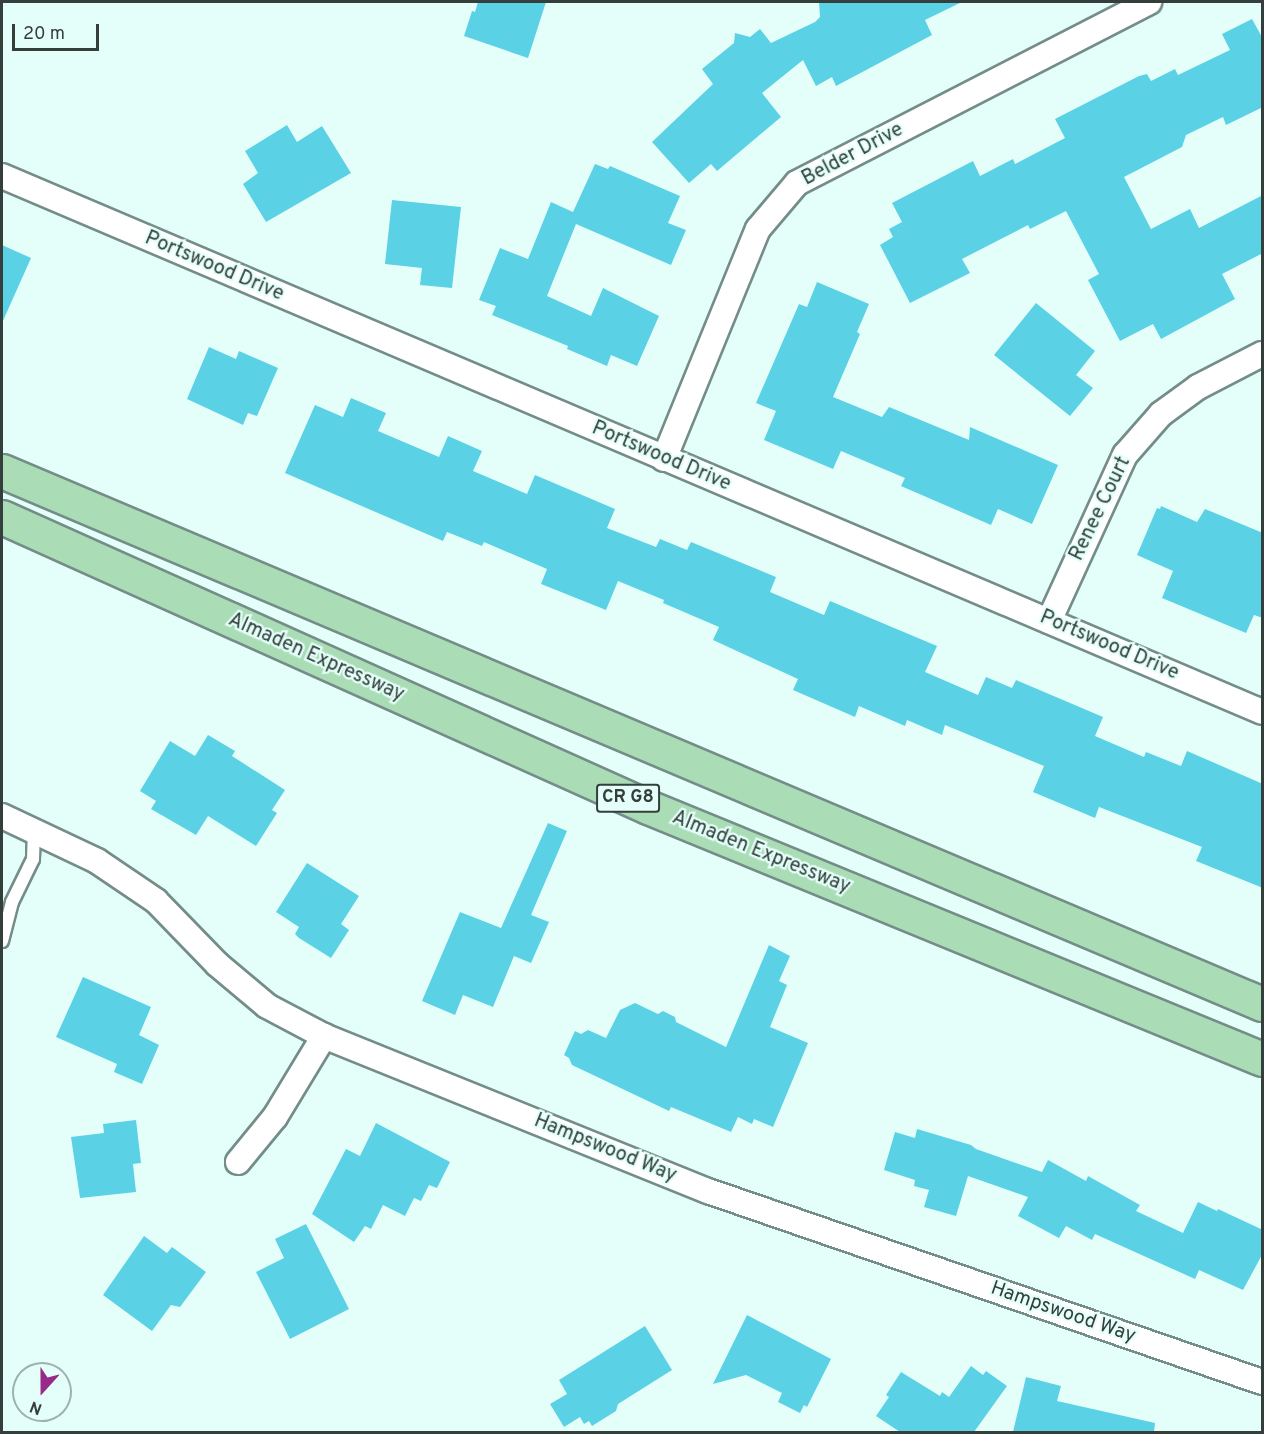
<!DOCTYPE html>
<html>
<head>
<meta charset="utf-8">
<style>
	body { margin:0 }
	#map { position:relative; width:1264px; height:1434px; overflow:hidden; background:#e4fff9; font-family:Overpass,sans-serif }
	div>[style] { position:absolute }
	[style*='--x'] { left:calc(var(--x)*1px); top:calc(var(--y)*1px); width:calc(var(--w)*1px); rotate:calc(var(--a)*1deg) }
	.building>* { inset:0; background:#5bd1e6 }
	.roads { filter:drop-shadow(2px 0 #748d88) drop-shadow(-2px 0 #748d88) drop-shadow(0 2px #748d88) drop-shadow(0 -2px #748d88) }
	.lane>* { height:12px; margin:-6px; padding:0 6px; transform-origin:6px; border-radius:6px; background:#fff }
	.street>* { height:24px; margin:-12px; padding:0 12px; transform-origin:12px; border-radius:12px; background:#fff }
	.primary>* { height:33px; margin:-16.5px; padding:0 16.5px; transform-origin:16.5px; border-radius:16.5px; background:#aaddb6 }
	span { translate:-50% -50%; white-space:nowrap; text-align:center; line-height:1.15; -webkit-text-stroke:4.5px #e4fff9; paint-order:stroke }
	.shield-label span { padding:2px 4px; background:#e4fff9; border:2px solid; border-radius:4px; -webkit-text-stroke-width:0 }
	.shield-label { font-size:18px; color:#343f3c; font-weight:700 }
	.street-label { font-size:20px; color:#343f3c }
	.frame { position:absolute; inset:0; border:3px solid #343f3c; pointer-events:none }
	.north { position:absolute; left:12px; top:1362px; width:60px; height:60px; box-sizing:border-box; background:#e4fff9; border:2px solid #9eb2ad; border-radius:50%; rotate:201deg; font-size:16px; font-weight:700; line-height:24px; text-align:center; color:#343f3c }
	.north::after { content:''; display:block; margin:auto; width:21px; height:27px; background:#982a8a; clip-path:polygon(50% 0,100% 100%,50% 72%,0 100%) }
	.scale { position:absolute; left:12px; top:24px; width:87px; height:27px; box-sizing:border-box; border:3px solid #343f3c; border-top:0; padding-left:8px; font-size:18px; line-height:21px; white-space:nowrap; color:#343f3c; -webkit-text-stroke:4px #e4fff9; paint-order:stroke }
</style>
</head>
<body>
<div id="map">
	<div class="building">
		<i style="clip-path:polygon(478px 2px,546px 2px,528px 58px,464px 36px,472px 11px,475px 12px)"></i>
		<i style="clip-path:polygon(819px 2px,962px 2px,925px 20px,932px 35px,836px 86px,832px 77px,816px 86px,803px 60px,762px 93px,781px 117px,717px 171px,711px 164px,689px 183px,652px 142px,713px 84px,702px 69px,734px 43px,735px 33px,750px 37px,760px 29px,771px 43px,815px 22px,820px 17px)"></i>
		<i style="clip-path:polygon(1252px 19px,1263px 39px,1263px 107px,1226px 125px,1223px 117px,1186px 135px,1182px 147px,1124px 177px,1151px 229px,1190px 209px,1199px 228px,1263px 195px,1263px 253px,1222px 274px,1235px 299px,1161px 339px,1153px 324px,1120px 341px,1088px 280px,1099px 274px,1066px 211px,1030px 229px,1028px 225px,962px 259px,970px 273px,910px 303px,880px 245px,893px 237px,889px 229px,902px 222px,892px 203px,973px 161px,980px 176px,1013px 159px,1015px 164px,1065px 138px,1055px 119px,1139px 76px,1147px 74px,1151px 81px,1175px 69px,1178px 75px,1230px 50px,1222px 34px)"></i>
		<i style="clip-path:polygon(287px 125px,297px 142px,322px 126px,351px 173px,266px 222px,243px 184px,258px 173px,245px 151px)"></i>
		<i style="clip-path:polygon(595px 164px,608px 169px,610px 166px,680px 196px,668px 223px,686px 230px,671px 265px,576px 224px,547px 296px,591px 316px,603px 288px,659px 316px,637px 366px,611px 355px,607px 366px,567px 349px,568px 346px,492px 315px,496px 306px,479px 300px,500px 248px,528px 259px,551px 202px,573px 212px)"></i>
		<i style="clip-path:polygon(392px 200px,461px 207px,452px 288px,420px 285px,422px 268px,385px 264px)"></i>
		<i style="clip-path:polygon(2px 245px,31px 258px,2px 323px)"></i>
		<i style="clip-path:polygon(817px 282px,869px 304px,857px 332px,860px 334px,833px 397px,882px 417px,889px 407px,969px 440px,970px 427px,1058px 465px,1032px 524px,998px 509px,991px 525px,901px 486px,905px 478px,841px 451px,833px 469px,764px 440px,776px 411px,756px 403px,799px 304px,807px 307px)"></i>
		<i style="clip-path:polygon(1036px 303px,1095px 351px,1076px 375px,1093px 388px,1070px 416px,994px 355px)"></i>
		<i style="clip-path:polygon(209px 347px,236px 359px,239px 351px,278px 368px,257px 416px,248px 413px,243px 425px,187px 399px)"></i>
		<i style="clip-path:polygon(351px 398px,386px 413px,378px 431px,439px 457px,448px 436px,482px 451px,473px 471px,527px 494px,535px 475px,615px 509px,607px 528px,656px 547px,660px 539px,687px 550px,691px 542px,776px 577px,770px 592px,824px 615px,830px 601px,937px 646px,925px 672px,978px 695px,986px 677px,1012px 688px,1016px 680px,1103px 717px,1095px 736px,1144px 757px,1146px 752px,1181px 766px,1187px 751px,1263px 784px,1263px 888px,1196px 861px,1202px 847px,1099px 807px,1095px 818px,1033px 792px,1044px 766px,945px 725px,942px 735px,907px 720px,905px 726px,859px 706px,855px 717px,793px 690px,798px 679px,713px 640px,719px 627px,663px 603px,664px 600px,618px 581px,606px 610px,541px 584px,547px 569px,484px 542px,482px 546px,447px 532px,443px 541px,285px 473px,315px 405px,343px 417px)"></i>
		<i style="clip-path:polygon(1161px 506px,1197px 522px,1205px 509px,1263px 533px,1263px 618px,1254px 615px,1246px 633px,1162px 598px,1173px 571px,1137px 555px,1157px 508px,1160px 509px)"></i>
		<i style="clip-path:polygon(208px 735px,235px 751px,232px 756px,285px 790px,272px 810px,277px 813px,256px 846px,208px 816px,196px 835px,151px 809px,156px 801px,140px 791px,170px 741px,195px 756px)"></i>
		<i style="clip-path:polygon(548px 823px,567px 831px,531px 915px,549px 922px,531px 963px,514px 956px,493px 1007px,463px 995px,455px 1015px,422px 1001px,460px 912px,501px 928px)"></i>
		<i style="clip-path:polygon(307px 863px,359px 896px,341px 924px,349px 930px,331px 958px,299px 938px,295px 934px,299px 927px,276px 912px)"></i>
		<i style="clip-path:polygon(769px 945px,790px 956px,779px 981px,787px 985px,770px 1027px,808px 1043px,773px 1127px,754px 1119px,752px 1124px,738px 1117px,731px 1132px,671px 1107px,669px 1111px,572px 1065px,569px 1058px,564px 1055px,575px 1031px,581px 1034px,588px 1030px,606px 1038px,620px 1010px,635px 1003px,658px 1014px,663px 1011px,675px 1017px,676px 1022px,726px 1047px)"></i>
		<i style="clip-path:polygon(83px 977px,151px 1007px,139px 1035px,159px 1045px,142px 1084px,114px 1072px,117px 1064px,56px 1037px)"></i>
		<i style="clip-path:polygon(136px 1120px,141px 1163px,133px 1164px,136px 1192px,80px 1198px,71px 1137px,104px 1133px,103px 1124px)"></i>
		<i style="clip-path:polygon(376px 1123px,450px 1162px,437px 1188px,429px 1185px,421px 1201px,414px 1198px,405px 1216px,383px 1205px,371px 1229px,365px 1226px,354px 1242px,312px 1214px,346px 1149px,360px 1156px)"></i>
		<i style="clip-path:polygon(917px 1129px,971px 1145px,976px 1149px,1042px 1172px,1048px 1160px,1086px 1181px,1088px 1176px,1140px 1205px,1136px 1211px,1183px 1233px,1198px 1202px,1217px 1211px,1218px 1209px,1263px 1230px,1263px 1253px,1243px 1290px,1199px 1270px,1195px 1279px,1095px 1234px,1092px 1240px,1066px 1226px,1059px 1238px,1018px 1216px,1028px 1197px,968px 1176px,956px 1216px,924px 1207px,929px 1190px,914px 1186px,915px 1180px,884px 1170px,895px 1132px,915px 1138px)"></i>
		<i style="clip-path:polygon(306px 1224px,349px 1309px,290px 1339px,256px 1272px,284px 1258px,275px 1239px)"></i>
		<i style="clip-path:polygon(144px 1236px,167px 1253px,172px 1247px,206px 1272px,180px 1307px,171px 1305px,152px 1331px,103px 1295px)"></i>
		<i style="clip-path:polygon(747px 1315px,831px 1359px,807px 1407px,804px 1405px,800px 1413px,778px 1402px,782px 1393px,746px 1375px,713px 1384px)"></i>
		<i style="clip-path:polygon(645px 1326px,672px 1370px,618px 1404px,616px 1411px,592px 1426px,589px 1421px,584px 1424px,580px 1417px,564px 1427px,550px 1404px,567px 1394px,559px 1380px)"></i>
		<i style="clip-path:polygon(971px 1366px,983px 1375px,986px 1371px,1007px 1386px,974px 1432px,900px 1432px,876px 1416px,889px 1397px,886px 1395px,901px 1372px,940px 1396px,942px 1392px,949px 1397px)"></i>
		<i style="clip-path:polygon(1026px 1377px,1061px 1386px,1057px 1401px,1155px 1423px,1154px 1432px,1013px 1432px)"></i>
	</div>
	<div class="roads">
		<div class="lane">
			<i style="--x:2;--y:941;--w:40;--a:-75.6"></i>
			<i style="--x:12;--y:902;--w:48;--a:-64"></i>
			<i style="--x:33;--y:859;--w:29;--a:-88"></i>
		</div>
		<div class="street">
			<i style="--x:2;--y:176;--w:1369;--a:23.04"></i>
			<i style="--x:664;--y:459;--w:248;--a:-67.8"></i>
			<i style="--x:758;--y:229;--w:60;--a:-49.7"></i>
			<i style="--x:797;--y:183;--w:396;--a:-27.2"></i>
			<i style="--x:1049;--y:621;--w:183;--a:-65.4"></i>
			<i style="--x:1125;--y:455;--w:55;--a:-48.7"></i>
			<i style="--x:1161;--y:414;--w:46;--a:-36.1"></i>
			<i style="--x:1198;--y:387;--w:72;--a:-27.3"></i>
			<i style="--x:2;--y:816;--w:105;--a:25.3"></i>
			<i style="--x:97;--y:861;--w:71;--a:34.1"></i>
			<i style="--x:156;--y:901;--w:88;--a:45.9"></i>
			<i style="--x:217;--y:964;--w:65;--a:40"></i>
			<i style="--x:267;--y:1006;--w:64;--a:27.8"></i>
			<i style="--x:324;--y:1036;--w:414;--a:22"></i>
			<i style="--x:708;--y:1191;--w:586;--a:19.02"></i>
			<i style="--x:238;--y:1162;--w:58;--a:-50.6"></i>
			<i style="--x:275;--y:1117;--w:95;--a:-58.8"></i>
		</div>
		<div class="primary">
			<i style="--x:2;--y:471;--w:1368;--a:22.93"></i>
			<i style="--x:2;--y:517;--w:708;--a:24.18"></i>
			<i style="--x:648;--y:807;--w:664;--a:22.31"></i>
		</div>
	</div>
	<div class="shield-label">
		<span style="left:628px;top:798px">CR G8</span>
	</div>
	<div class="street-label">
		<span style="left:853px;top:155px;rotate:-28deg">Belder Drive</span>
		<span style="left:214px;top:267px;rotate:23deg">Portswood Drive</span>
		<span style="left:661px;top:457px;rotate:23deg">Portswood Drive</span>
		<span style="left:1101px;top:509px;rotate:-64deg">Renee Court</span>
		<span style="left:1109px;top:646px;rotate:23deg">Portswood Drive</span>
		<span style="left:316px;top:658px;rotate:24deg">Almaden Expressway</span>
		<span style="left:761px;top:853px;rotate:22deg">Almaden Expressway</span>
		<span style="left:605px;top:1149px;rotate:22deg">Hampswood Way</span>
		<span style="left:1063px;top:1313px;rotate:19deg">Hampswood Way</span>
	</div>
	<div class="frame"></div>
	<div class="north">N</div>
	<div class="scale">20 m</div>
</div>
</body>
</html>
